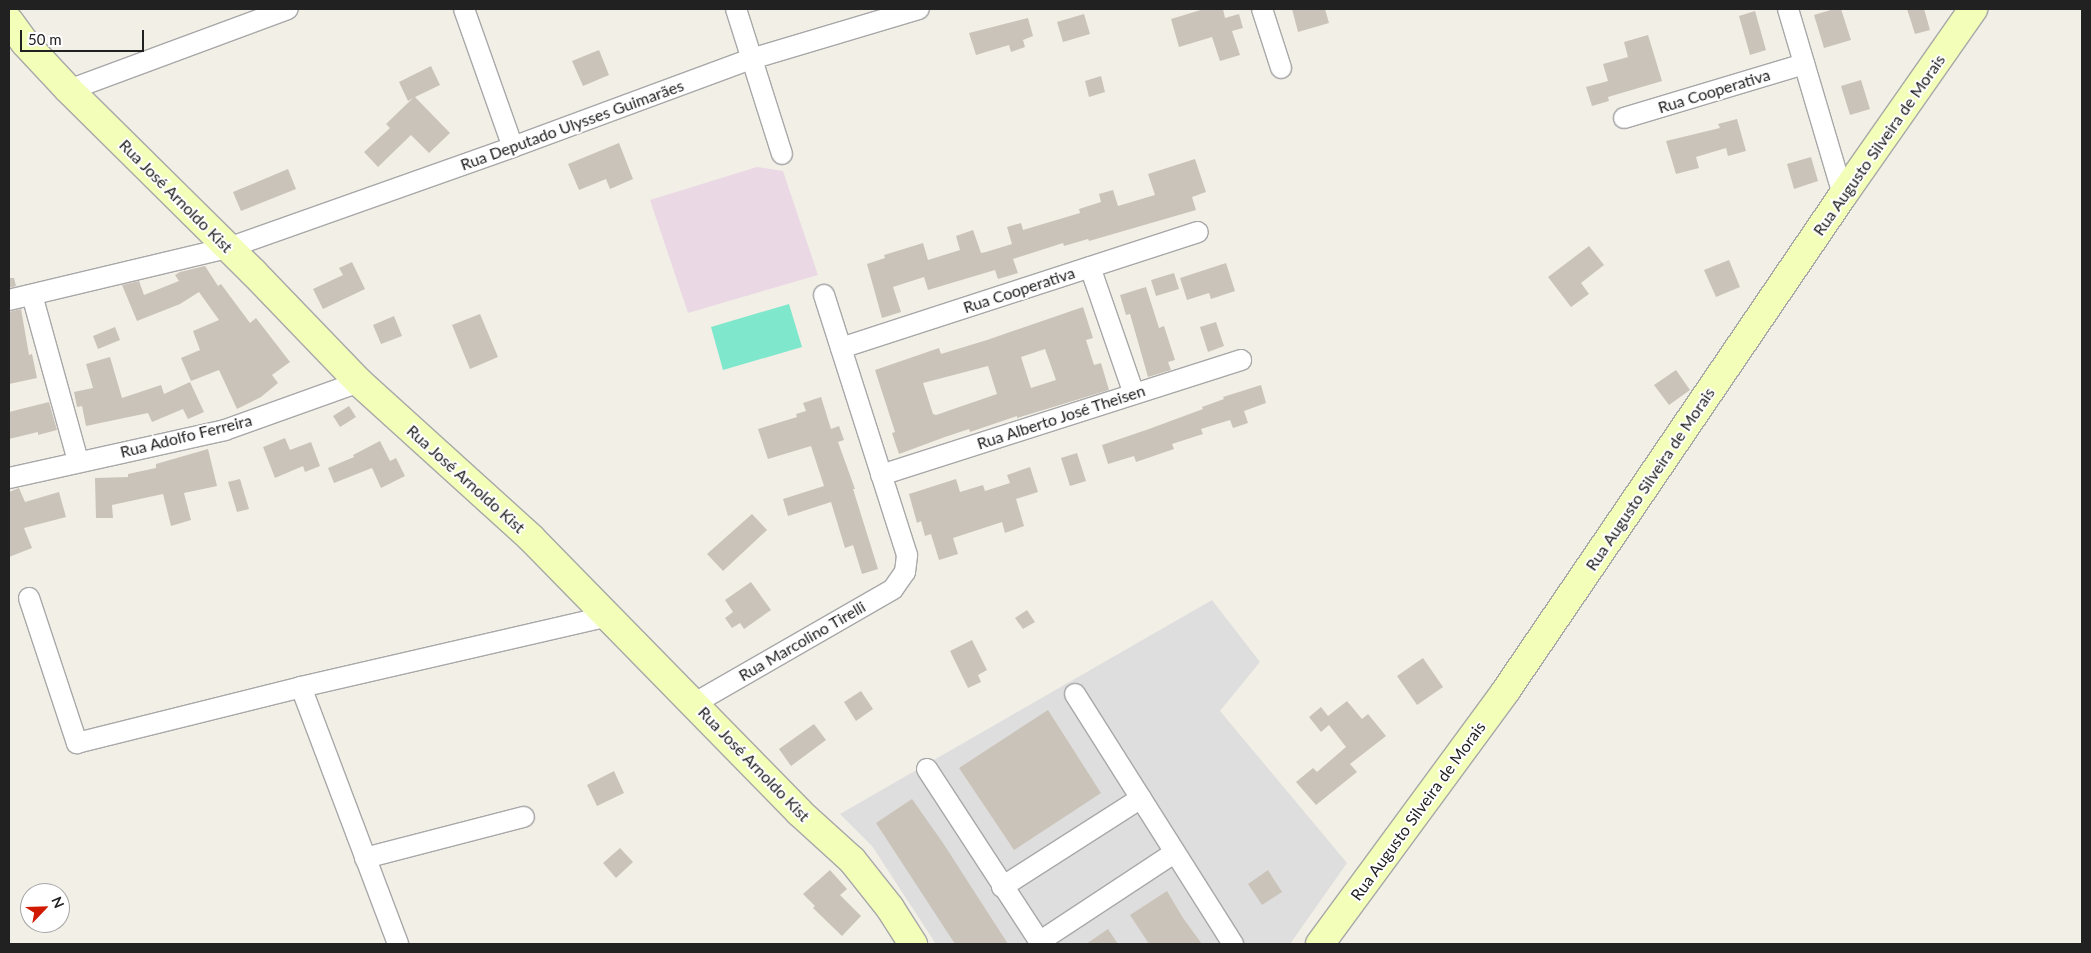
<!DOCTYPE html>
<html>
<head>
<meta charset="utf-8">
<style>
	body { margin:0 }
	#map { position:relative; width:2091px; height:953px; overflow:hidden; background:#f2efe7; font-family:Lato,sans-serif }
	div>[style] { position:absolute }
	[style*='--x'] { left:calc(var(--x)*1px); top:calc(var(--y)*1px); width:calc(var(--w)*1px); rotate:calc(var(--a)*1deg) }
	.residential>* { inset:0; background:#dfdede }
	.industrial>* { inset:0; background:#ebd8e5 }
	.pitch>* { inset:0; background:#7fe7cb }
	.building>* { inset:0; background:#cac3b9 }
	.roads { filter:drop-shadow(1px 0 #a8a8a8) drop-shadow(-1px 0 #a8a8a8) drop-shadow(0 1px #a8a8a8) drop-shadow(0 -1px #a8a8a8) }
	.street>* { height:20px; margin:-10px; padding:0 10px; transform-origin:10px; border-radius:10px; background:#fff }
	.secondary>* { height:28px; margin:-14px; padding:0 14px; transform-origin:14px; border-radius:14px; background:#f3ffb8 }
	span { translate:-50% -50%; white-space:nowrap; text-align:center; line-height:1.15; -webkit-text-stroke:4px #fff; paint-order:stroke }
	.street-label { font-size:16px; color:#212121 }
	.frame { position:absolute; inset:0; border:10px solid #212121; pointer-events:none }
	.north { position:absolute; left:20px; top:883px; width:50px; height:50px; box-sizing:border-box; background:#fff; border:1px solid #a6a6a6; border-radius:50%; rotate:66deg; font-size:14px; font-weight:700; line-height:20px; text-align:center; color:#212121 }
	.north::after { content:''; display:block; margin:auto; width:18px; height:22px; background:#d11900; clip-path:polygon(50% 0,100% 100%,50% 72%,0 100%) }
	.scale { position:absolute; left:20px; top:30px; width:124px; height:22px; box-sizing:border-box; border:2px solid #212121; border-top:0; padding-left:6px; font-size:15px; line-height:18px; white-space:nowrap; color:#212121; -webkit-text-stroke:4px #fff; paint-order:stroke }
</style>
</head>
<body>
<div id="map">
	<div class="residential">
		<i style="clip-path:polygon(1212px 600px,1260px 662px,1220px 711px,1347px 863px,1290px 944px,936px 944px,872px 846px,840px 814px)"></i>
	</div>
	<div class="industrial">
		<i style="clip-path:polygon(757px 167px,783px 171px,818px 275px,688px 313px,650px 200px)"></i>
	</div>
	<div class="pitch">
		<i style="clip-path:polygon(789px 304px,802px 347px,723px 370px,711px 327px)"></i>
	</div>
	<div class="building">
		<i style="clip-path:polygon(1204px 9px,1223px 9px,1225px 18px,1239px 14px,1243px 28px,1232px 31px,1240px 55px,1220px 61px,1212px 37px,1179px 47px,1171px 19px)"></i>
		<i style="clip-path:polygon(1292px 9px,1325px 9px,1329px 23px,1298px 32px)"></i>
		<i style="clip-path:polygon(1834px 9px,1841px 9px,1851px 40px,1824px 48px,1814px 15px)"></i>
		<i style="clip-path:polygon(1907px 9px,1924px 9px,1930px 30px,1915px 34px)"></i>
		<i style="clip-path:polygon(1755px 11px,1766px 50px,1750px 55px,1739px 16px)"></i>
		<i style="clip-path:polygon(1084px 14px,1090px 34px,1063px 42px,1057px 22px)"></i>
		<i style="clip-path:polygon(1028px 18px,1033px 36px,1023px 40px,1025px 47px,1011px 52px,1009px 45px,976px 55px,969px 33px)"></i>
		<i style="clip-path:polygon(1648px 35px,1662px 81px,1608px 97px,1609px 101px,1592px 106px,1586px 87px,1608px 81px,1603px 64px,1628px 57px,1624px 42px)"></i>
		<i style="clip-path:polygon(599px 50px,609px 75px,583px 86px,572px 61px)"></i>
		<i style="clip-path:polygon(431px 66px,440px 85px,415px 97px,450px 133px,429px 153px,411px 135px,378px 167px,364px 152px,390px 128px,386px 124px,413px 98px,408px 101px,399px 82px)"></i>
		<i style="clip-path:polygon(1101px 76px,1105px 92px,1089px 97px,1085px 81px)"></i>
		<i style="clip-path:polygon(1861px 80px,1870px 109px,1850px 115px,1841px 86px)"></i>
		<i style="clip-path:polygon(1737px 119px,1746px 151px,1728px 156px,1726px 148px,1696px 157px,1699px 168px,1676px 174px,1666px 141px,1720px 128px,1718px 124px)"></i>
		<i style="clip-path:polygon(619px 143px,633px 179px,610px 189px,606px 179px,579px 190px,568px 164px)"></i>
		<i style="clip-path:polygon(1811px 157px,1818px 181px,1794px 189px,1787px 164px)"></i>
		<i style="clip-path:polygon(1195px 159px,1206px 192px,1192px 197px,1196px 210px,1089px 241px,1088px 239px,1064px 246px,1063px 243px,1013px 259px,1018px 273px,998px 279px,995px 270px,928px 290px,924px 277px,893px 287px,901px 312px,882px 318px,867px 264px,885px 258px,884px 255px,923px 243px,928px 260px,960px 250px,956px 236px,973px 230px,981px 253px,986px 252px,1012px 244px,1007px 227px,1021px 223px,1023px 230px,1080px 213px,1079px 209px,1101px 202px,1099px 194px,1113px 190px,1118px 206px,1155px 195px,1148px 174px)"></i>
		<i style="clip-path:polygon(288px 169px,296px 189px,241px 211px,233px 192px)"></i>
		<i style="clip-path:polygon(1589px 246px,1604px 265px,1581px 283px,1589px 294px,1571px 307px,1548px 277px)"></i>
		<i style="clip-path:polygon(1729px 260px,1740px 287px,1716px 297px,1704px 270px)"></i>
		<i style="clip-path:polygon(352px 262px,365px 289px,323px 309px,313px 289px,343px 275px,339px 268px)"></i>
		<i style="clip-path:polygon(1226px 263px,1235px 291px,1211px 299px,1209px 293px,1187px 300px,1180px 278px)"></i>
		<i style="clip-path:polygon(205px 266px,218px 286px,221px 284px,250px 323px,256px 318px,290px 362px,272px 375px,278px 383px,261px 397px,237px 409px,219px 370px,191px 381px,181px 358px,200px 350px,193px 331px,219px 320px,199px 292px,180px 304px,137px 321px,122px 285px,139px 281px,144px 295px,179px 281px,175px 275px,180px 272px)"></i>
		<i style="clip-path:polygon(1174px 273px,1179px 289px,1156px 296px,1151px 280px)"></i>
		<i style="clip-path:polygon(9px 278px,14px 278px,16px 286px,9px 288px)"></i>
		<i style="clip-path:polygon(1146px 287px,1159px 328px,1164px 326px,1175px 360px,1168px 362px,1171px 370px,1148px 377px,1130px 314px,1126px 315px,1120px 295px)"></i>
		<i style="clip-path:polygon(evenodd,1083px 307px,1093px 338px,1086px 340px,1094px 365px,1101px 363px,1109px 390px,1017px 418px,1017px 416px,970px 432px,969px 429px,945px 437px,899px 454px,892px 433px,895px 432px,875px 370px,939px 348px,941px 354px,987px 340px,1083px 307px,1045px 349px,1056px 380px,1031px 388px,1021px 357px,1045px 349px,1083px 307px,988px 366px,997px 394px,936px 415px,933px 414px,923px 383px,988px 366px)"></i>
		<i style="clip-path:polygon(21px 309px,29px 355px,32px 354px,37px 378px,9px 384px,9px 312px)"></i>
		<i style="clip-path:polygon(480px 314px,498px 357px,470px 369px,452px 325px)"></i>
		<i style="clip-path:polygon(394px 316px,402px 336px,381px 344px,373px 325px)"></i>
		<i style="clip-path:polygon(1216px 322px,1224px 346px,1208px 352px,1200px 327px)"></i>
		<i style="clip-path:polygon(115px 327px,120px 340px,98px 349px,93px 336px)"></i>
		<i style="clip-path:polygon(110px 357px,122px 398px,161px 385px,164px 394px,190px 382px,204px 412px,188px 419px,183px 409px,152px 422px,148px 413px,86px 426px,82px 406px,77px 407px,74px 392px,93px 388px,86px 364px)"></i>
		<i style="clip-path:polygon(1676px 370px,1690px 390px,1669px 405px,1654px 385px)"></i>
		<i style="clip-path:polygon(1261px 385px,1266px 403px,1244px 411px,1248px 423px,1233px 428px,1230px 420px,1201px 429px,1203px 434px,1172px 444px,1174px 449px,1136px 462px,1134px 456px,1108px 464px,1102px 445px,1149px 429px,1203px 409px,1202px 407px,1224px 399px,1223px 397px)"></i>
		<i style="clip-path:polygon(821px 397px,831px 429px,839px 426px,844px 440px,838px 442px,855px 489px,853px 489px,878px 569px,862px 574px,853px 545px,845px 548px,831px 502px,788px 516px,783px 499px,824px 486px,811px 446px,768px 459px,758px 429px,797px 417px,796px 414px,806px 411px,803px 403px)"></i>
		<i style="clip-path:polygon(49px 402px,57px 430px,38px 435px,38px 432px,9px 439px,9px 412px)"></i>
		<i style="clip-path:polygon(349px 406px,356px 417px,340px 427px,333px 416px)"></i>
		<i style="clip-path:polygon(285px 438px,290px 450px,311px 442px,320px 466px,305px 472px,303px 466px,275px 478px,263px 447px)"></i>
		<i style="clip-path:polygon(380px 441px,390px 461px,396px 458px,405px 476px,381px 488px,372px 468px,334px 483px,328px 468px,354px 457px,353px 455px)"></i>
		<i style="clip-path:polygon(208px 449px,217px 486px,184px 493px,191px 520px,171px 526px,163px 494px,112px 505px,113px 518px,96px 518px,95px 478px,128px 477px,128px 474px,156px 468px,156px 464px)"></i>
		<i style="clip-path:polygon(1077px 453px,1086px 481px,1070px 486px,1061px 458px)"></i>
		<i style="clip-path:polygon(1030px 467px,1038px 492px,1016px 499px,1024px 526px,1005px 533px,1002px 522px,953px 538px,958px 554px,939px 560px,931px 534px,925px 536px,921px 521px,917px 523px,909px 494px,956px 479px,960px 492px,983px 485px,985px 491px,1010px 483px,1007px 475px)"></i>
		<i style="clip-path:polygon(240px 479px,249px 509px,237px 512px,228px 482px)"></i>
		<i style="clip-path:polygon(19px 488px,25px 502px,59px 492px,66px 517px,24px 528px,32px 548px,9px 557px,9px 492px)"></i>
		<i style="clip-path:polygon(752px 514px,767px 530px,723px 571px,707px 554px)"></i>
		<i style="clip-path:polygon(751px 582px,771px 610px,744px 629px,740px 623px,732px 628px,725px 618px,733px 612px,725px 600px)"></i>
		<i style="clip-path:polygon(1027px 610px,1035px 622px,1023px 629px,1015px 618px)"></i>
		<i style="clip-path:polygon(972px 640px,987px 670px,978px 675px,981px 682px,968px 688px,950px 651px)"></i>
		<i style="clip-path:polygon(1423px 658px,1443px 687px,1417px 705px,1397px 676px)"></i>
		<i style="clip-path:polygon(861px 691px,873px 709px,856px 721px,844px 702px)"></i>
		<i style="clip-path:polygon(1347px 701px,1362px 719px,1368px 714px,1386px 736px,1350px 764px,1357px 772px,1316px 805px,1296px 782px,1313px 768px,1317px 772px,1346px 747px,1329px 725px,1321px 732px,1309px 717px,1321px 707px,1328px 716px)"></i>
		<i style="clip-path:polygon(1048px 710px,1101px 793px,1014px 850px,959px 768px)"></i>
		<i style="clip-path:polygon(814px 724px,826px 740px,791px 766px,779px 749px)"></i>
		<i style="clip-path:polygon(614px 771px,624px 793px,597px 806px,587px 785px)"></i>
		<i style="clip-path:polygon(912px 799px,943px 843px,1008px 944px,955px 944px,876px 823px)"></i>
		<i style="clip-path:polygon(620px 848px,633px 862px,616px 878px,603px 863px)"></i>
		<i style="clip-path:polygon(830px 870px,847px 889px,840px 895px,861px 916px,842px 936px,813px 908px,815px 906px,803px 894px)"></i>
		<i style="clip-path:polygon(1268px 870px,1282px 892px,1262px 905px,1248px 884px)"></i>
		<i style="clip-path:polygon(1167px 891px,1183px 918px,1202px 944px,1149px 944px,1130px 915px)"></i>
		<i style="clip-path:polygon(1108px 929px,1118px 944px,1086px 944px)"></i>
	</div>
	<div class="roads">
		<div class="street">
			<i style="--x:464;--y:9;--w:146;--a:70.5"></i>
			<i style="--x:736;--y:9;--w:152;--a:72.4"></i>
			<i style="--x:1262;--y:9;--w:62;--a:72.1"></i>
			<i style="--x:1788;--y:9;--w:194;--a:73.5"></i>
			<i style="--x:69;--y:90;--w:233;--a:-20.3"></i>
			<i style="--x:1624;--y:118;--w:188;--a:-16.7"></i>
			<i style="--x:1090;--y:267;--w:134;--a:70.9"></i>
			<i style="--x:32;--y:295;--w:172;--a:74.5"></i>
			<i style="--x:9;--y:300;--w:225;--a:-13.4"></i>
			<i style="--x:228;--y:248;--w:302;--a:-19.5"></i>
			<i style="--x:513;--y:147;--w:254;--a:-20.3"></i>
			<i style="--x:751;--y:59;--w:175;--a:-16.6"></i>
			<i style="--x:841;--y:348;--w:375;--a:-18"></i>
			<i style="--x:881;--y:475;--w:378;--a:-17.7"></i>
			<i style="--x:9;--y:478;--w:221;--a:-12.5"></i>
			<i style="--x:225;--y:430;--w:142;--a:-19.7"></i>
			<i style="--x:29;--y:598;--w:153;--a:71.7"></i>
			<i style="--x:77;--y:743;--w:231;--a:-14"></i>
			<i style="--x:301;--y:687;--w:316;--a:-13"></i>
			<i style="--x:301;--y:687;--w:275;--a:69.3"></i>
			<i style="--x:1075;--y:694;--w:296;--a:57.7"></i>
			<i style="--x:695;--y:703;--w:228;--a:-29.9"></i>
			<i style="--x:893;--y:589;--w:21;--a:-55"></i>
			<i style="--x:905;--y:572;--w:17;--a:-83"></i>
			<i style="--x:907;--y:555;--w:273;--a:-107.7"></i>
			<i style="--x:927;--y:769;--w:209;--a:56.9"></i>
			<i style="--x:365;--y:858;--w:164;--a:-14.5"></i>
			<i style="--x:1002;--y:887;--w:165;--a:-32.6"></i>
			<i style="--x:1039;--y:942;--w:162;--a:-33.4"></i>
		</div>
		<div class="secondary">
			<i style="--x:9;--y:21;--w:27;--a:54"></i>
			<i style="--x:25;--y:43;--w:64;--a:46.9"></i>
			<i style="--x:69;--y:90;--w:259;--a:44.7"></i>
			<i style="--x:253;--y:272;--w:153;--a:46.1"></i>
			<i style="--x:359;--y:382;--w:232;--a:42.2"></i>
			<i style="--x:531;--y:538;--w:383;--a:45.6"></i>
			<i style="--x:799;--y:812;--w:72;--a:42.2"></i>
			<i style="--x:852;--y:860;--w:61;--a:51.6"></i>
			<i style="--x:890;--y:908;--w:43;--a:57.4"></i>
			<i style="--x:1320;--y:944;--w:313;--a:-53.7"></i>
			<i style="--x:1505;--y:692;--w:601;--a:-55.78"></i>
			<i style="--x:1843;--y:195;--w:227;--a:-55"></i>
		</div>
	</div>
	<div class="street-label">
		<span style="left:1714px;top:91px;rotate:-17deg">Rua Cooperativa</span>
		<span style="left:572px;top:125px;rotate:-20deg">Rua Deputado Ulysses Guimarães</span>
		<span style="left:1879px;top:145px;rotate:-55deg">Rua Augusto Silveira de Morais</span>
		<span style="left:176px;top:196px;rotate:45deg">Rua José Arnoldo Kist</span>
		<span style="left:1019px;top:290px;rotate:-18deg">Rua Cooperativa</span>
		<span style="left:1061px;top:417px;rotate:-18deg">Rua Alberto José Theisen</span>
		<span style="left:186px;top:436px;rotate:-14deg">Rua Adolfo Ferreira</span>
		<span style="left:466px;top:479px;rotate:42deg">Rua José Arnoldo Kist</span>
		<span style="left:1650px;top:479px;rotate:-56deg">Rua Augusto Silveira de Morais</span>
		<span style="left:802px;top:641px;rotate:-30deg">Rua Marcolino Tirelli</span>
		<span style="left:754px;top:764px;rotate:46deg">Rua José Arnoldo Kist</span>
		<span style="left:1418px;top:811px;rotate:-54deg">Rua Augusto Silveira de Morais</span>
	</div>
	<div class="frame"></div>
	<div class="north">N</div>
	<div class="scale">50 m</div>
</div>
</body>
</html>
